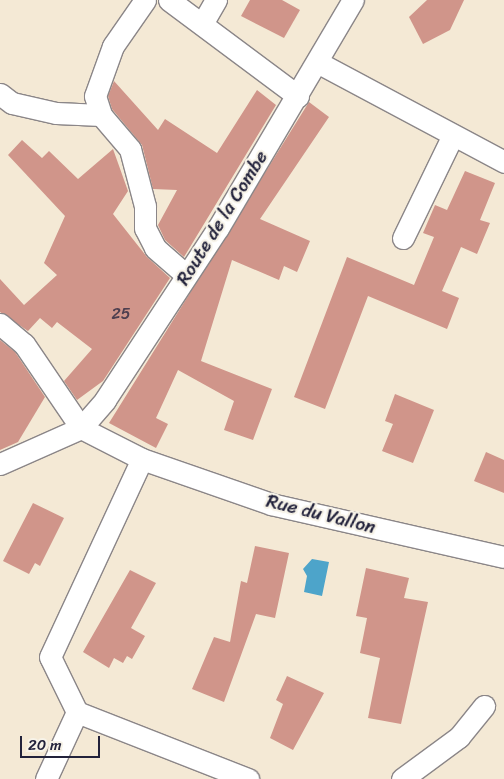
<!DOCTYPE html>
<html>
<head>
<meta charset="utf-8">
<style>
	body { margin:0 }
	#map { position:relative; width:504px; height:779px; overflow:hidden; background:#f4e9d5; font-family:Sriracha,sans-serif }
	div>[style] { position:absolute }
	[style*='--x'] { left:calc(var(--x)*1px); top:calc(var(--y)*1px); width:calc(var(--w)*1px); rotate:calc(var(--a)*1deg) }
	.water>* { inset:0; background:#4da4ca }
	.building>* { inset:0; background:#d0958a }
	.roads { filter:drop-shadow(1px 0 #8b8688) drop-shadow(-1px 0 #8b8688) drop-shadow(0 1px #8b8688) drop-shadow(0 -1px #8b8688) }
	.street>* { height:21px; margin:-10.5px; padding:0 10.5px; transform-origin:10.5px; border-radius:10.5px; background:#fff }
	span { translate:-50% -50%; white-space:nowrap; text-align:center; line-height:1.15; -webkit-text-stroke:4.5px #f7f3e8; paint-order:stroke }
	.number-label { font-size:16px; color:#4e3f4f }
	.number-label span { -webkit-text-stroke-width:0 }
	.street-label { font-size:19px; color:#22223b }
	.scale { position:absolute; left:20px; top:736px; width:80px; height:22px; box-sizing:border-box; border:2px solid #22223b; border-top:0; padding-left:6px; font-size:15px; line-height:18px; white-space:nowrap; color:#22223b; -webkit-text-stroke:4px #f7f3e8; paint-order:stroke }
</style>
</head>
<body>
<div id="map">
	<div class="water">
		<i style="clip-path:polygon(312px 559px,329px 562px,322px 596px,304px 592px,307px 576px,303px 569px)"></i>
	</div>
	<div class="building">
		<i style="clip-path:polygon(250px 0,282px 0,300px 10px,284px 38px,241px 16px)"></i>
		<i style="clip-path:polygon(427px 0,464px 0,450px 30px,423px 44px,409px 17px)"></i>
		<i style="clip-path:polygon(114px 81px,158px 130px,165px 119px,217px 153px,257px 90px,276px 105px,184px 257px,165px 240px,158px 225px,177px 190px,153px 189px,142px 145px,112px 109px,108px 96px)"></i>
		<i style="clip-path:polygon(309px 102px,329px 117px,260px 219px,310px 241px,297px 272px,284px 266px,279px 280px,232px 260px,201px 361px,272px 389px,253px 440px,224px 430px,234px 401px,178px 370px,156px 418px,168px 424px,156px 448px,109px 423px)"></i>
		<i style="clip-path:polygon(22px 140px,42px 158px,49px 151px,78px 179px,113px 149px,128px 191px,113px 214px,147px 257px,170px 278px,103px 381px,77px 400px,64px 381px,92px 349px,57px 322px,52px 328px,40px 318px,28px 331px,0 312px,0 279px,24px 305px,57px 275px,44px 263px,65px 216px,8px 155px)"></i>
		<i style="clip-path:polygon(465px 171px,495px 183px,480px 220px,490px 223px,477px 254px,461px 247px,442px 291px,459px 298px,447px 329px,368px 296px,325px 409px,294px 397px,347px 257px,414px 285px,434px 237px,423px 233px,435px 205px,447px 210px)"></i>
		<i style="clip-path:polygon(0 340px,15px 352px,45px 397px,18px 442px,0 450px)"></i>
		<i style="clip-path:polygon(395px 394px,434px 410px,413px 463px,382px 451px,393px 424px,385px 421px)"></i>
		<i style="clip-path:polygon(486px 452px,504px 460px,504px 493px,474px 481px)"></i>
		<i style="clip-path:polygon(33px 503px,64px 518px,40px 566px,35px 563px,29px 574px,3px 561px)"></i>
		<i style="clip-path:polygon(255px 546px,289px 553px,275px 618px,256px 614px,224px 702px,192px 689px,214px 637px,230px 642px,241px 581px,247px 583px)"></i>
		<i style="clip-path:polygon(366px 568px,409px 578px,404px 598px,428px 602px,401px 724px,368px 718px,380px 658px,360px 653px,367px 618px,356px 616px)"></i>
		<i style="clip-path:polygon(130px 570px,156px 583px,131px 628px,145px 636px,132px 659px,127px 656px,123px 663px,114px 658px,109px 668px,83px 652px)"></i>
		<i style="clip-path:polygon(287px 676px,324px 693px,293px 750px,270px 738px,283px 704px,276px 700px)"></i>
	</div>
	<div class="roads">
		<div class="street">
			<i style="--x:145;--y:0;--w:56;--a:124.8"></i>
			<i style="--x:113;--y:46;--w:53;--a:109.8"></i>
			<i style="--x:95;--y:96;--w:20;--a:72"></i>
			<i style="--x:101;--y:115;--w:45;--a:49.5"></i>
			<i style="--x:130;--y:149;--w:59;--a:75.3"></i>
			<i style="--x:145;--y:206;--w:22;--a:90"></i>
			<i style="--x:145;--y:228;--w:22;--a:63"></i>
			<i style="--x:155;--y:248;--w:41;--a:41.1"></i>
			<i style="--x:169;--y:0;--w:161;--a:36.7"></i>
			<i style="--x:202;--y:24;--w:28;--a:-60"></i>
			<i style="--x:317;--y:62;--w:212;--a:28.1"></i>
			<i style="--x:0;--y:94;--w:15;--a:37"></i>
			<i style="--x:12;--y:103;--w:45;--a:12.8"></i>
			<i style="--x:56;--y:113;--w:45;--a:2.5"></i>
			<i style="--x:403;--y:238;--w:114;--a:-64.1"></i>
			<i style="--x:0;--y:324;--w:31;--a:40"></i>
			<i style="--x:24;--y:344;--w:102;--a:55.8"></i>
			<i style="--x:81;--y:428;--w:68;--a:26.9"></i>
			<i style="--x:142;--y:459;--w:137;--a:19.2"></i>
			<i style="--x:271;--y:504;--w:239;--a:12.8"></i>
			<i style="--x:81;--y:428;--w:37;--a:-49"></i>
			<i style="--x:105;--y:400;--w:206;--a:-56.7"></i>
			<i style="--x:218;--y:228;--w:265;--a:-59.4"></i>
			<i style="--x:0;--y:464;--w:89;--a:-24"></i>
			<i style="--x:77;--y:712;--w:61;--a:-116.1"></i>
			<i style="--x:50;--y:657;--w:218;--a:-65.1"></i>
			<i style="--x:46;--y:779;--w:74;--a:-65.2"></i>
			<i style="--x:77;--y:712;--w:184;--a:21.4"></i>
			<i style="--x:402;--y:779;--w:71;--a:-36.4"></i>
			<i style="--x:459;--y:737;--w:40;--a:-51"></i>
		</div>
	</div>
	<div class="number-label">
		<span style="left:121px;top:314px">25</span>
	</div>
	<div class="street-label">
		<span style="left:222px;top:218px;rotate:-58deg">Route de la Combe</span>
		<span style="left:321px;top:514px;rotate:14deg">Rue du Vallon</span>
	</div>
	<div class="scale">20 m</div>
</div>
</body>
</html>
